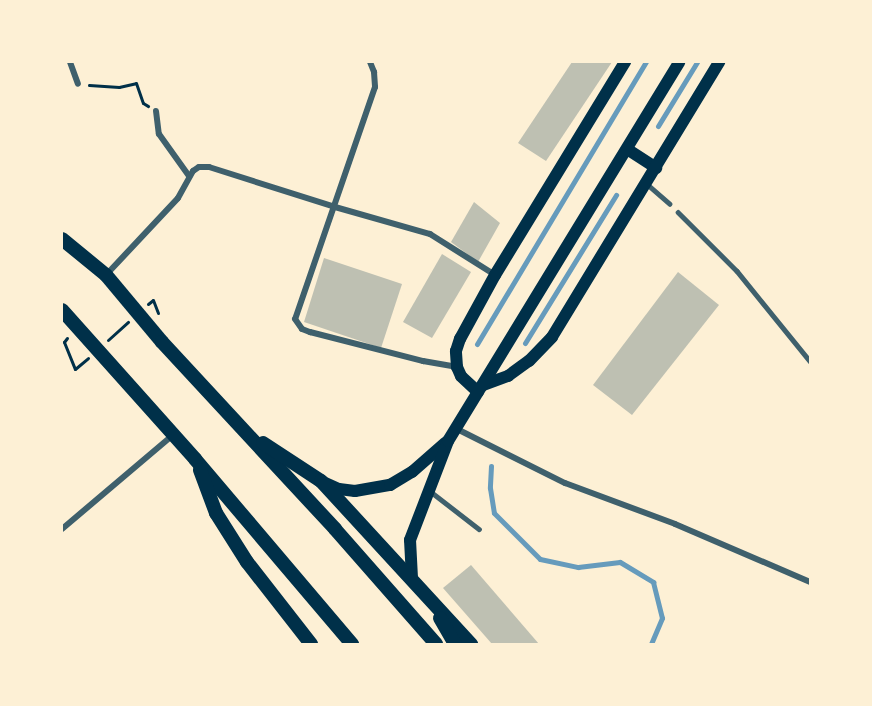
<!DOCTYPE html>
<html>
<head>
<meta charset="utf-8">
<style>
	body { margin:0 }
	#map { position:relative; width:872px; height:706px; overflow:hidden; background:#fdf0d5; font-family:Poppins,sans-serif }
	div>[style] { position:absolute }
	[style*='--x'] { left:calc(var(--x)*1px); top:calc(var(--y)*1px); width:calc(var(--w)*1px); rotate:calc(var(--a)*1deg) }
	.stream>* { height:5px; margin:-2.5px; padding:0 2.5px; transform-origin:2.5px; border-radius:2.5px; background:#669bbc }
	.building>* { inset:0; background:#bec0b2 }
	.path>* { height:3px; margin:-1.5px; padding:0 1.5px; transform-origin:1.5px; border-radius:1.5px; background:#003049 }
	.service>* { height:4.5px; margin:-2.25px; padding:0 2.25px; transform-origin:2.25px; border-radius:2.25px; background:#3f606c }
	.minor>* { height:6px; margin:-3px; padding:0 3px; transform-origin:3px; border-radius:3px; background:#3f606c }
	.secondary>* { height:12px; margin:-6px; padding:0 6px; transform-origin:6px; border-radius:6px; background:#003049 }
	.primary>* { height:14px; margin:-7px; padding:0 7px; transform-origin:7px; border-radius:7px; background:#003049 }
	span { translate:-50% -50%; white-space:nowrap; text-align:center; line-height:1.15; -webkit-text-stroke:4.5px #fdf0d5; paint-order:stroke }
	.frame { position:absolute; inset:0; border:63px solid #fdf0d5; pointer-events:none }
</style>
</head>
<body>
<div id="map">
	<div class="stream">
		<i style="--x:658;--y:126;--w:75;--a:-58.6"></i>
		<i style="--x:525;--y:343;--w:174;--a:-58.4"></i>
		<i style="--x:477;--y:344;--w:329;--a:-59.1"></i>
		<i style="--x:491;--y:466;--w:22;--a:93"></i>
		<i style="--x:490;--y:488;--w:25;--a:81"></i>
		<i style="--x:494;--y:513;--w:65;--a:45"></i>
		<i style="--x:540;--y:559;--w:39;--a:12"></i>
		<i style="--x:578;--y:567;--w:42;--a:-6.8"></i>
		<i style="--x:620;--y:562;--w:39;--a:31"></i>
		<i style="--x:653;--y:582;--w:37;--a:76"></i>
		<i style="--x:662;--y:618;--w:28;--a:113"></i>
	</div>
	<div class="building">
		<i style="clip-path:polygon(572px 62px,612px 62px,546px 161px,518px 143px)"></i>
		<i style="clip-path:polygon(474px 202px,500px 223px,478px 262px,451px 242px)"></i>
		<i style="clip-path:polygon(442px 254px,471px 272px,432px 338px,403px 322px)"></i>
		<i style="clip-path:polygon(324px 258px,402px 284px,381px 348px,304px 322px)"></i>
		<i style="clip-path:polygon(678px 272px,719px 305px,632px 415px,593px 385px)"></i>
		<i style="clip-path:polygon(471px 565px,539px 644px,492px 644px,443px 588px)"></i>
	</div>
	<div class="path">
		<i style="--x:89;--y:85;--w:30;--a:4"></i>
		<i style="--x:119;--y:87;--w:17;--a:-13"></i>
		<i style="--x:136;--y:83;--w:21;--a:71"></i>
		<i style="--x:143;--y:103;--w:6;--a:31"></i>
		<i style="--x:148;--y:304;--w:6;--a:-39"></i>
		<i style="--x:153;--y:300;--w:14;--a:69"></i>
		<i style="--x:67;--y:338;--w:5;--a:127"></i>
		<i style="--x:64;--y:342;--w:29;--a:68"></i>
		<i style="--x:75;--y:369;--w:17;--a:-40"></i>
		<i style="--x:108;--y:340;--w:27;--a:-42"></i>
	</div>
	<div class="service">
		<i style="--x:647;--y:184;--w:30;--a:41"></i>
		<i style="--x:678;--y:212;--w:83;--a:45"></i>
		<i style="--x:737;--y:271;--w:116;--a:51"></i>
		<i style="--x:430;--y:491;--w:62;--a:37.8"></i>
	</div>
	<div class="minor">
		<i style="--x:70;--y:62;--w:23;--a:70"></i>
		<i style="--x:370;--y:62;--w:11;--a:68"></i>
		<i style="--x:374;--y:72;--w:15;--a:86"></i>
		<i style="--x:375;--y:87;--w:245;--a:109"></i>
		<i style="--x:295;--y:319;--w:12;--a:55"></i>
		<i style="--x:302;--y:329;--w:9;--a:21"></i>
		<i style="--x:310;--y:332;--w:117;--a:14.4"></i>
		<i style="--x:423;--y:361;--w:35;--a:10"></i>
		<i style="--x:156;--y:111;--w:23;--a:83"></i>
		<i style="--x:159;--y:134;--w:52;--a:54.5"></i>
		<i style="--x:106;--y:275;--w:105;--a:-46.9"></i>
		<i style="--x:178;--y:198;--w:31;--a:-61"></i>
		<i style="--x:193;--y:171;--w:7;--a:-34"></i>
		<i style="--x:199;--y:167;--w:10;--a:0"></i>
		<i style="--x:209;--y:167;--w:132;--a:17.6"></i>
		<i style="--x:335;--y:207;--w:99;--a:15.9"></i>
		<i style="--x:430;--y:234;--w:77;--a:32.2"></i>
		<i style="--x:455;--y:428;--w:123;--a:26.6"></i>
		<i style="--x:565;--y:483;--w:117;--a:20.4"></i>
		<i style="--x:675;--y:524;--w:147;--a:23.2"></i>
		<i style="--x:62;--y:529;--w:147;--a:-40.3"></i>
	</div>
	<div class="secondary">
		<i style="--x:627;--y:149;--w:35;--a:33"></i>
		<i style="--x:483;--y:385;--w:27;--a:-20"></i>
		<i style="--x:508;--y:376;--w:26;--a:-36"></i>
		<i style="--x:529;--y:361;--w:33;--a:-46"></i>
		<i style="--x:552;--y:337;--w:322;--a:-58.7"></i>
		<i style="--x:478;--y:392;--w:23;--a:-137"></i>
		<i style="--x:461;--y:376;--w:10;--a:-114"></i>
		<i style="--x:457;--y:367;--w:16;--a:-94"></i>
		<i style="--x:456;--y:351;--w:13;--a:-72"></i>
		<i style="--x:460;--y:339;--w:73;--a:-61.3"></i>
		<i style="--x:495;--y:275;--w:250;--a:-58.6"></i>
		<i style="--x:323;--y:482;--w:17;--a:24"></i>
		<i style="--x:339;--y:489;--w:16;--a:7"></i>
		<i style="--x:355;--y:491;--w:36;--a:-10"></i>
		<i style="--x:390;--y:485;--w:26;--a:-31"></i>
		<i style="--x:412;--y:472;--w:44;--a:-41.3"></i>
		<i style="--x:412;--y:578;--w:38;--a:-93"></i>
		<i style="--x:410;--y:540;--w:106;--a:-69"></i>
		<i style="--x:448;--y:441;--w:444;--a:-58.6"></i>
	</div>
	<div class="primary">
		<i style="--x:62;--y:239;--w:57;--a:39.3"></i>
		<i style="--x:106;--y:275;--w:87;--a:50.1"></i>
		<i style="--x:162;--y:342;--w:255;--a:47.2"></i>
		<i style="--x:335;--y:529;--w:153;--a:48.7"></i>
		<i style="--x:62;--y:310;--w:200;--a:48.2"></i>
		<i style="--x:195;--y:459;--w:243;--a:49.7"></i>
		<i style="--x:263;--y:443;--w:69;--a:33.2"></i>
		<i style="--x:321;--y:481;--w:222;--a:47.4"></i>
		<i style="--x:200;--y:470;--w:46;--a:69.6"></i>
		<i style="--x:216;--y:513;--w:58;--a:57.7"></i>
		<i style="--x:247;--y:562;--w:104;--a:52"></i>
		<i style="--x:440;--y:618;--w:30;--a:60"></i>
	</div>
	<div class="frame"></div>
</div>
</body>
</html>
